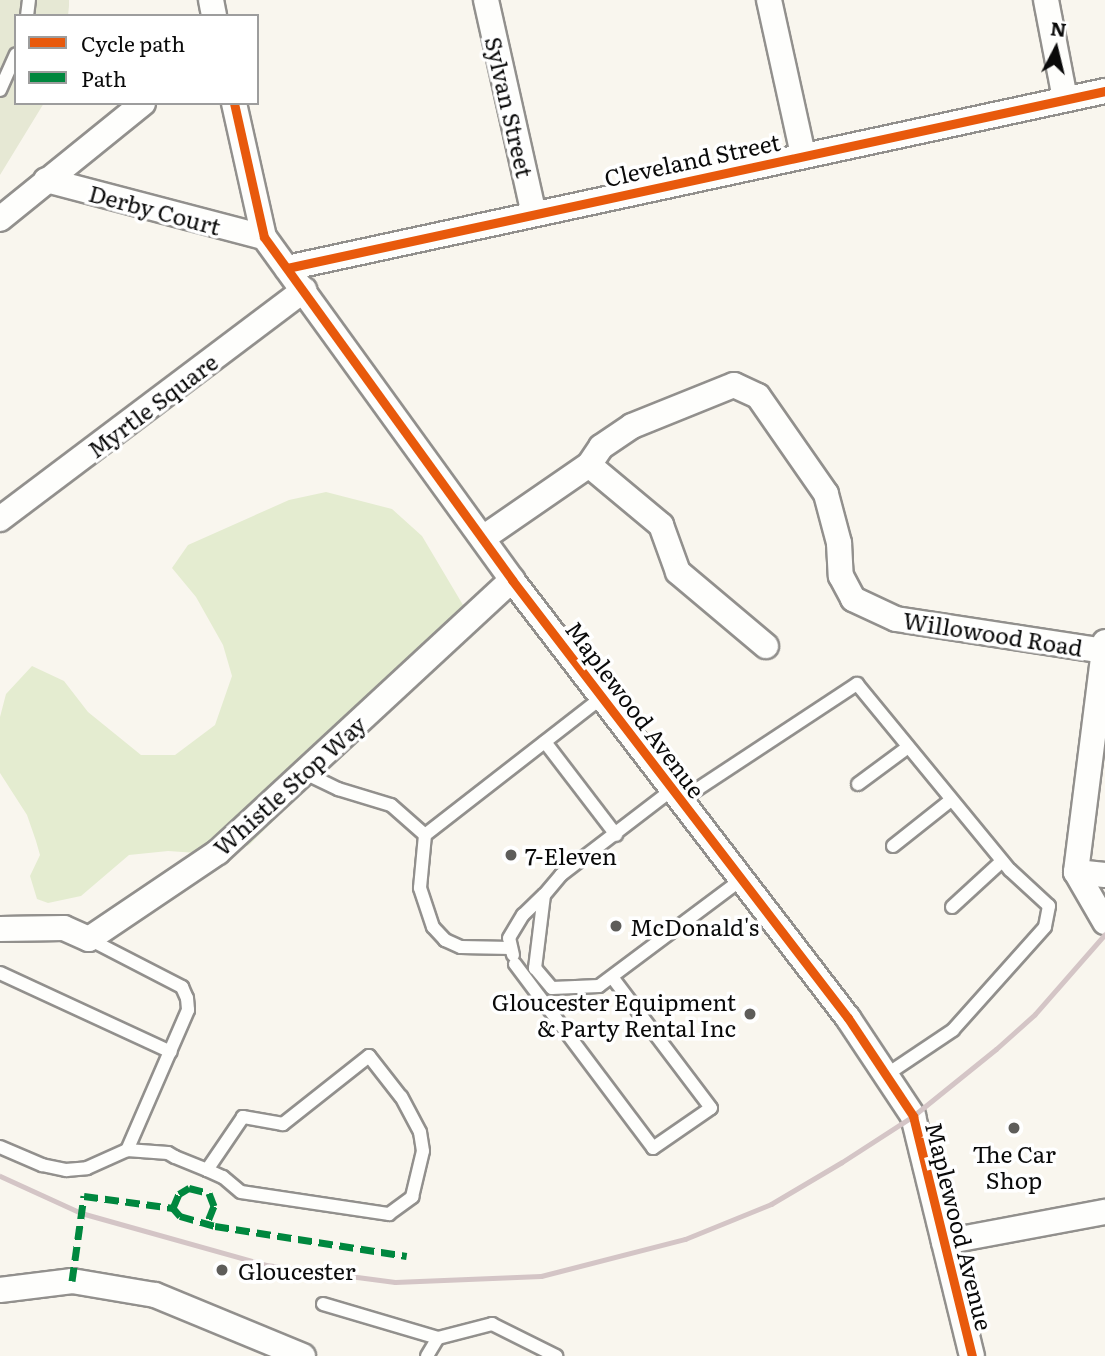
<!DOCTYPE html>
<html>
<head>
<meta charset="utf-8">
<style>
	body { margin:0 }
	#map { position:relative; width:1105px; height:1356px; overflow:hidden; background:#f9f6ee; font-family:Literata,serif }
	div>[style] { position:absolute }
	[style*='--x'] { left:calc(var(--x)*1px); top:calc(var(--y)*1px); width:calc(var(--w)*1px); rotate:calc(var(--a)*1deg) }
	.green>* { inset:0; background:#e4ecd0 }
	.cemetery>* { inset:0; background:#e6e8d4 }
	.roads { filter:drop-shadow(2px 0 #92908d) drop-shadow(-2px 0 #92908d) drop-shadow(0 2px #92908d) drop-shadow(0 -2px #92908d) }
	.lane>* { height:12px; margin:-6px; padding:0 6px; transform-origin:6px; border-radius:6px; background:#fefefc }
	.street>* { height:24px; margin:-12px; padding:0 12px; transform-origin:12px; border-radius:12px; background:#fefefc }
	.rail>* { height:5px; margin:-2.5px; padding:0 2.5px; transform-origin:2.5px; border-radius:2.5px; background:#d4c5c6 }
	.quiet>* { height:7px; margin-top:-3.5px; transform-origin:0; background:repeating-linear-gradient(90deg,#00873e 0 14px,transparent 0 21px) }
	.cycleway>* { height:9px; margin:-4.5px; padding:0 4.5px; transform-origin:4.5px; border-radius:4.5px; background:#e8590c }
	.dots>* { width:19px; height:19px; translate:-50% -50%; box-sizing:border-box; border:4px solid #fff; border-radius:50% }
	span { translate:-50% -50%; white-space:nowrap; text-align:center; line-height:1.15; -webkit-text-stroke:7px #fff; paint-order:stroke }
	.street-label { font-size:23px; color:#0a0a0a }
	.poi-label { font-size:23px; color:#0a0a0a }
	.left { translate:0 -50%; text-align:left }
	.right { translate:-100% -50%; text-align:right }
	.legend { position:absolute; left:14px; top:14px; width:245px; height:91px; box-sizing:border-box; background:#fff; border:2px solid #9d9d9d; margin:0; padding:9px 12px; list-style:none; font-size:21px; color:#0a0a0a }
	.legend li { display:flex; align-items:center; gap:14px; height:35px }
	.legend b { width:35px; border:2px solid #9d9d9d }
	.north { position:absolute; left:1021px; top:14px; width:70px; height:70px; -webkit-text-stroke:5px #fff; paint-order:stroke; rotate:7deg; font-size:19px; font-weight:700; line-height:28px; text-align:center; color:#0a0a0a }
	.north::after { content:''; display:block; margin:auto; width:24px; height:32px; background:#0a0a0a; clip-path:polygon(50% 0,100% 100%,50% 72%,0 100%) }
</style>
</head>
<body>
<div id="map">
	<div class="green">
		<i style="clip-path:polygon(326px 492px,392px 509px,422px 536px,463px 605px,457px 636px,374px 703px,330px 765px,249px 845px,226px 855px,168px 851px,129px 855px,81px 896px,48px 903px,37px 899px,30px 876px,40px 855px,36px 841px,27px 815px,0 773px,0 717px,6px 694px,32px 666px,64px 681px,88px 712px,141px 755px,175px 755px,215px 725px,232px 676px,223px 645px,196px 597px,172px 568px,188px 545px,289px 500px)"></i>
	</div>
	<div class="cemetery">
		<i style="clip-path:polygon(0 0,69px 0,69px 6px,68px 16px,16px 16px,16px 103px,44px 103px,0 175px)"></i>
	</div>
	<div class="roads">
		<div class="lane">
			<i style="--x:27;--y:16;--w:16;--a:-83"></i>
			<i style="--x:0;--y:90;--w:39;--a:-66"></i>
			<i style="--x:545;--y:742;--w:117;--a:52.6"></i>
			<i style="--x:305;--y:773;--w:37;--a:26"></i>
			<i style="--x:338;--y:789;--w:55;--a:16.8"></i>
			<i style="--x:391;--y:805;--w:45;--a:41.4"></i>
			<i style="--x:425;--y:835;--w:224;--a:-37.9"></i>
			<i style="--x:858;--y:784;--w:62;--a:-36.5"></i>
			<i style="--x:673;--y:789;--w:141;--a:142.5"></i>
			<i style="--x:561;--y:875;--w:26;--a:130"></i>
			<i style="--x:544;--y:895;--w:74;--a:97"></i>
			<i style="--x:535;--y:968;--w:26;--a:50"></i>
			<i style="--x:552;--y:988;--w:47;--a:-2.4"></i>
			<i style="--x:599;--y:986;--w:179;--a:-36.8"></i>
			<i style="--x:681;--y:800;--w:211;--a:-33.4"></i>
			<i style="--x:857;--y:684;--w:241;--a:50.6"></i>
			<i style="--x:1010;--y:870;--w:53;--a:42.7"></i>
			<i style="--x:1049;--y:906;--w:21;--a:101"></i>
			<i style="--x:1045;--y:927;--w:138;--a:131.8"></i>
			<i style="--x:953;--y:1030;--w:81;--a:146.1"></i>
			<i style="--x:425;--y:835;--w:53;--a:95.4"></i>
			<i style="--x:420;--y:888;--w:41;--a:71.6"></i>
			<i style="--x:433;--y:927;--w:18;--a:47"></i>
			<i style="--x:445;--y:940;--w:17;--a:24"></i>
			<i style="--x:461;--y:947;--w:50;--a:1.1"></i>
			<i style="--x:893;--y:846;--w:74;--a:-38.4"></i>
			<i style="--x:952;--y:907;--w:68;--a:-42.6"></i>
			<i style="--x:89;--y:939;--w:105;--a:27.3"></i>
			<i style="--x:182;--y:987;--w:12;--a:66"></i>
			<i style="--x:187;--y:998;--w:12;--a:85"></i>
			<i style="--x:188;--y:1010;--w:153;--a:113.5"></i>
			<i style="--x:513;--y:955;--w:17;--a:-103"></i>
			<i style="--x:509;--y:938;--w:27;--a:-59"></i>
			<i style="--x:523;--y:915;--w:29;--a:-44"></i>
			<i style="--x:515;--y:964;--w:230;--a:53.1"></i>
			<i style="--x:653;--y:1148;--w:70;--a:-34.6"></i>
			<i style="--x:711;--y:1108;--w:164;--a:-127.1"></i>
			<i style="--x:0;--y:973;--w:188;--a:24.8"></i>
			<i style="--x:0;--y:1147;--w:46;--a:23.2"></i>
			<i style="--x:42;--y:1165;--w:25;--a:12"></i>
			<i style="--x:66;--y:1170;--w:21;--a:-5"></i>
			<i style="--x:87;--y:1168;--w:44;--a:-24.2"></i>
			<i style="--x:127;--y:1150;--w:41;--a:4.2"></i>
			<i style="--x:168;--y:1153;--w:8;--a:30"></i>
			<i style="--x:175;--y:1157;--w:35;--a:22"></i>
			<i style="--x:207;--y:1170;--w:17;--a:24"></i>
			<i style="--x:223;--y:1177;--w:23;--a:40"></i>
			<i style="--x:241;--y:1192;--w:150;--a:8.5"></i>
			<i style="--x:389;--y:1214;--w:29;--a:-36"></i>
			<i style="--x:412;--y:1197;--w:47;--a:-76.6"></i>
			<i style="--x:423;--y:1151;--w:19;--a:-99"></i>
			<i style="--x:420;--y:1132;--w:40;--a:-118"></i>
			<i style="--x:401;--y:1097;--w:52;--a:-128"></i>
			<i style="--x:369;--y:1056;--w:110;--a:141.7"></i>
			<i style="--x:283;--y:1124;--w:41;--a:-170.1"></i>
			<i style="--x:243;--y:1117;--w:64;--a:124.2"></i>
			<i style="--x:323;--y:1304;--w:120;--a:16.5"></i>
			<i style="--x:438;--y:1338;--w:56;--a:-14.5"></i>
			<i style="--x:492;--y:1324;--w:72;--a:26.6"></i>
			<i style="--x:427;--y:1356;--w:21;--a:-59"></i>
		</div>
		<div class="street">
			<i style="--x:211;--y:0;--w:16;--a:79"></i>
			<i style="--x:486;--y:0;--w:219;--a:77.4"></i>
			<i style="--x:769;--y:0;--w:159;--a:77.6"></i>
			<i style="--x:1046;--y:0;--w:101;--a:79.1"></i>
			<i style="--x:234;--y:103;--w:137;--a:77.4"></i>
			<i style="--x:264;--y:237;--w:423;--a:54.1"></i>
			<i style="--x:512;--y:580;--w:552;--a:52.51"></i>
			<i style="--x:848;--y:1018;--w:118;--a:56.4"></i>
			<i style="--x:913;--y:1116;--w:247;--a:76.2"></i>
			<i style="--x:46;--y:180;--w:225;--a:14.7"></i>
			<i style="--x:0;--y:219;--w:184;--a:-39"></i>
			<i style="--x:287;--y:268;--w:837;--a:-12.21"></i>
			<i style="--x:589;--y:465;--w:94;--a:39.8"></i>
			<i style="--x:661;--y:525;--w:50;--a:70.1"></i>
			<i style="--x:678;--y:572;--w:115;--a:40.1"></i>
			<i style="--x:0;--y:519;--w:381;--a:-37"></i>
			<i style="--x:483;--y:538;--w:129;--a:-34.6"></i>
			<i style="--x:589;--y:465;--w:22;--a:-56"></i>
			<i style="--x:601;--y:447;--w:37;--a:-34"></i>
			<i style="--x:632;--y:426;--w:110;--a:-21.9"></i>
			<i style="--x:734;--y:385;--w:26;--a:25"></i>
			<i style="--x:758;--y:396;--w:119;--a:55.2"></i>
			<i style="--x:826;--y:494;--w:51;--a:75.1"></i>
			<i style="--x:839;--y:543;--w:33;--a:87"></i>
			<i style="--x:841;--y:576;--w:26;--a:62"></i>
			<i style="--x:853;--y:599;--w:47;--a:24.9"></i>
			<i style="--x:896;--y:619;--w:210;--a:8.7"></i>
			<i style="--x:1105;--y:642;--w:232;--a:97.2"></i>
			<i style="--x:1076;--y:872;--w:58;--a:59.9"></i>
			<i style="--x:1076;--y:872;--w:29;--a:6"></i>
			<i style="--x:0;--y:929;--w:64;--a:-0.9"></i>
			<i style="--x:64;--y:928;--w:27;--a:24"></i>
			<i style="--x:89;--y:939;--w:156;--a:-34"></i>
			<i style="--x:218;--y:852;--w:401;--a:-42.8"></i>
			<i style="--x:944;--y:1242;--w:164;--a:-10.6"></i>
			<i style="--x:0;--y:1290;--w:73;--a:-7.1"></i>
			<i style="--x:72;--y:1281;--w:84;--a:9.6"></i>
			<i style="--x:155;--y:1295;--w:160;--a:22.4"></i>
		</div>
	</div>
	<div class="rail">
		<i style="--x:0;--y:1176;--w:89;--a:24.6"></i>
		<i style="--x:81;--y:1213;--w:192;--a:15.7"></i>
		<i style="--x:266;--y:1265;--w:130;--a:7.5"></i>
		<i style="--x:395;--y:1282;--w:146;--a:-2.4"></i>
		<i style="--x:541;--y:1276;--w:149;--a:-14.4"></i>
		<i style="--x:685;--y:1239;--w:93;--a:-22.1"></i>
		<i style="--x:771;--y:1204;--w:82;--a:-30.6"></i>
		<i style="--x:842;--y:1162;--w:85;--a:-32.9"></i>
		<i style="--x:913;--y:1116;--w:107;--a:-38.9"></i>
		<i style="--x:996;--y:1049;--w:52;--a:-41.9"></i>
		<i style="--x:1035;--y:1014;--w:106;--a:-48.8"></i>
	</div>
	<div class="quiet">
		<i style="--x:173;--y:1208;--w:15;--a:-67"></i>
		<i style="--x:179;--y:1194;--w:12;--a:-31"></i>
		<i style="--x:189;--y:1188;--w:21;--a:14"></i>
		<i style="--x:209;--y:1193;--w:14;--a:69"></i>
		<i style="--x:214;--y:1206;--w:18;--a:112"></i>
		<i style="--x:72;--y:1281;--w:86;--a:-82"></i>
		<i style="--x:84;--y:1196;--w:90;--a:7.7"></i>
		<i style="--x:173;--y:1208;--w:11;--a:49"></i>
		<i style="--x:180;--y:1216;--w:36;--a:16"></i>
		<i style="--x:215;--y:1226;--w:194;--a:8.9"></i>
	</div>
	<div class="cycleway">
		<i style="--x:234;--y:103;--w:137;--a:77.4"></i>
		<i style="--x:264;--y:237;--w:423;--a:54.1"></i>
		<i style="--x:512;--y:580;--w:552;--a:52.51"></i>
		<i style="--x:848;--y:1018;--w:118;--a:56.4"></i>
		<i style="--x:913;--y:1116;--w:247;--a:76.2"></i>
		<i style="--x:287;--y:268;--w:837;--a:-12.21"></i>
	</div>
	<div class="dots">
		<i style="left:511px;top:855px;background:#5e5d5a"></i>
		<i style="left:616px;top:926px;background:#5e5d5a"></i>
		<i style="left:750px;top:1014px;background:#5e5d5a"></i>
		<i style="left:1014px;top:1128px;background:#5e5d5a"></i>
		<i style="left:222px;top:1270px;background:#5e5d5a"></i>
	</div>
	<div class="street-label">
		<span style="left:510px;top:107px;rotate:77deg">Sylvan Street</span>
		<span style="left:692px;top:159px;rotate:-12deg">Cleveland Street</span>
		<span style="left:155px;top:209px;rotate:15deg">Derby Court</span>
		<span style="left:152px;top:405px;rotate:-37deg">Myrtle Square</span>
		<span style="left:993px;top:633px;rotate:9deg">Willowood Road</span>
		<span style="left:636px;top:709px;rotate:53deg">Maplewood Avenue</span>
		<span style="left:289px;top:785px;rotate:-42deg">Whistle Stop Way</span>
		<span style="left:960px;top:1226px;rotate:76deg">Maplewood Avenue</span>
	</div>
	<div class="poi-label">
		<span class="left" style="left:525px;top:855px">7-Eleven</span>
		<span class="left" style="left:630px;top:926px">McDonald's</span>
		<span class="right" style="left:736px;top:1014px">Gloucester Equipment<br>&amp; Party Rental Inc</span>
		<span style="left:1014px;top:1166px">The Car<br>Shop</span>
		<span class="left" style="left:238px;top:1270px">Gloucester</span>
	</div>
	<ul class="legend">
	<li><b style="height:9px;background:#e8590c"></b>Cycle path</li>
	<li><b style="height:9px;background:#00873e"></b>Path</li>
	</ul>
	<div class="north">N</div>
</div>
</body>
</html>
